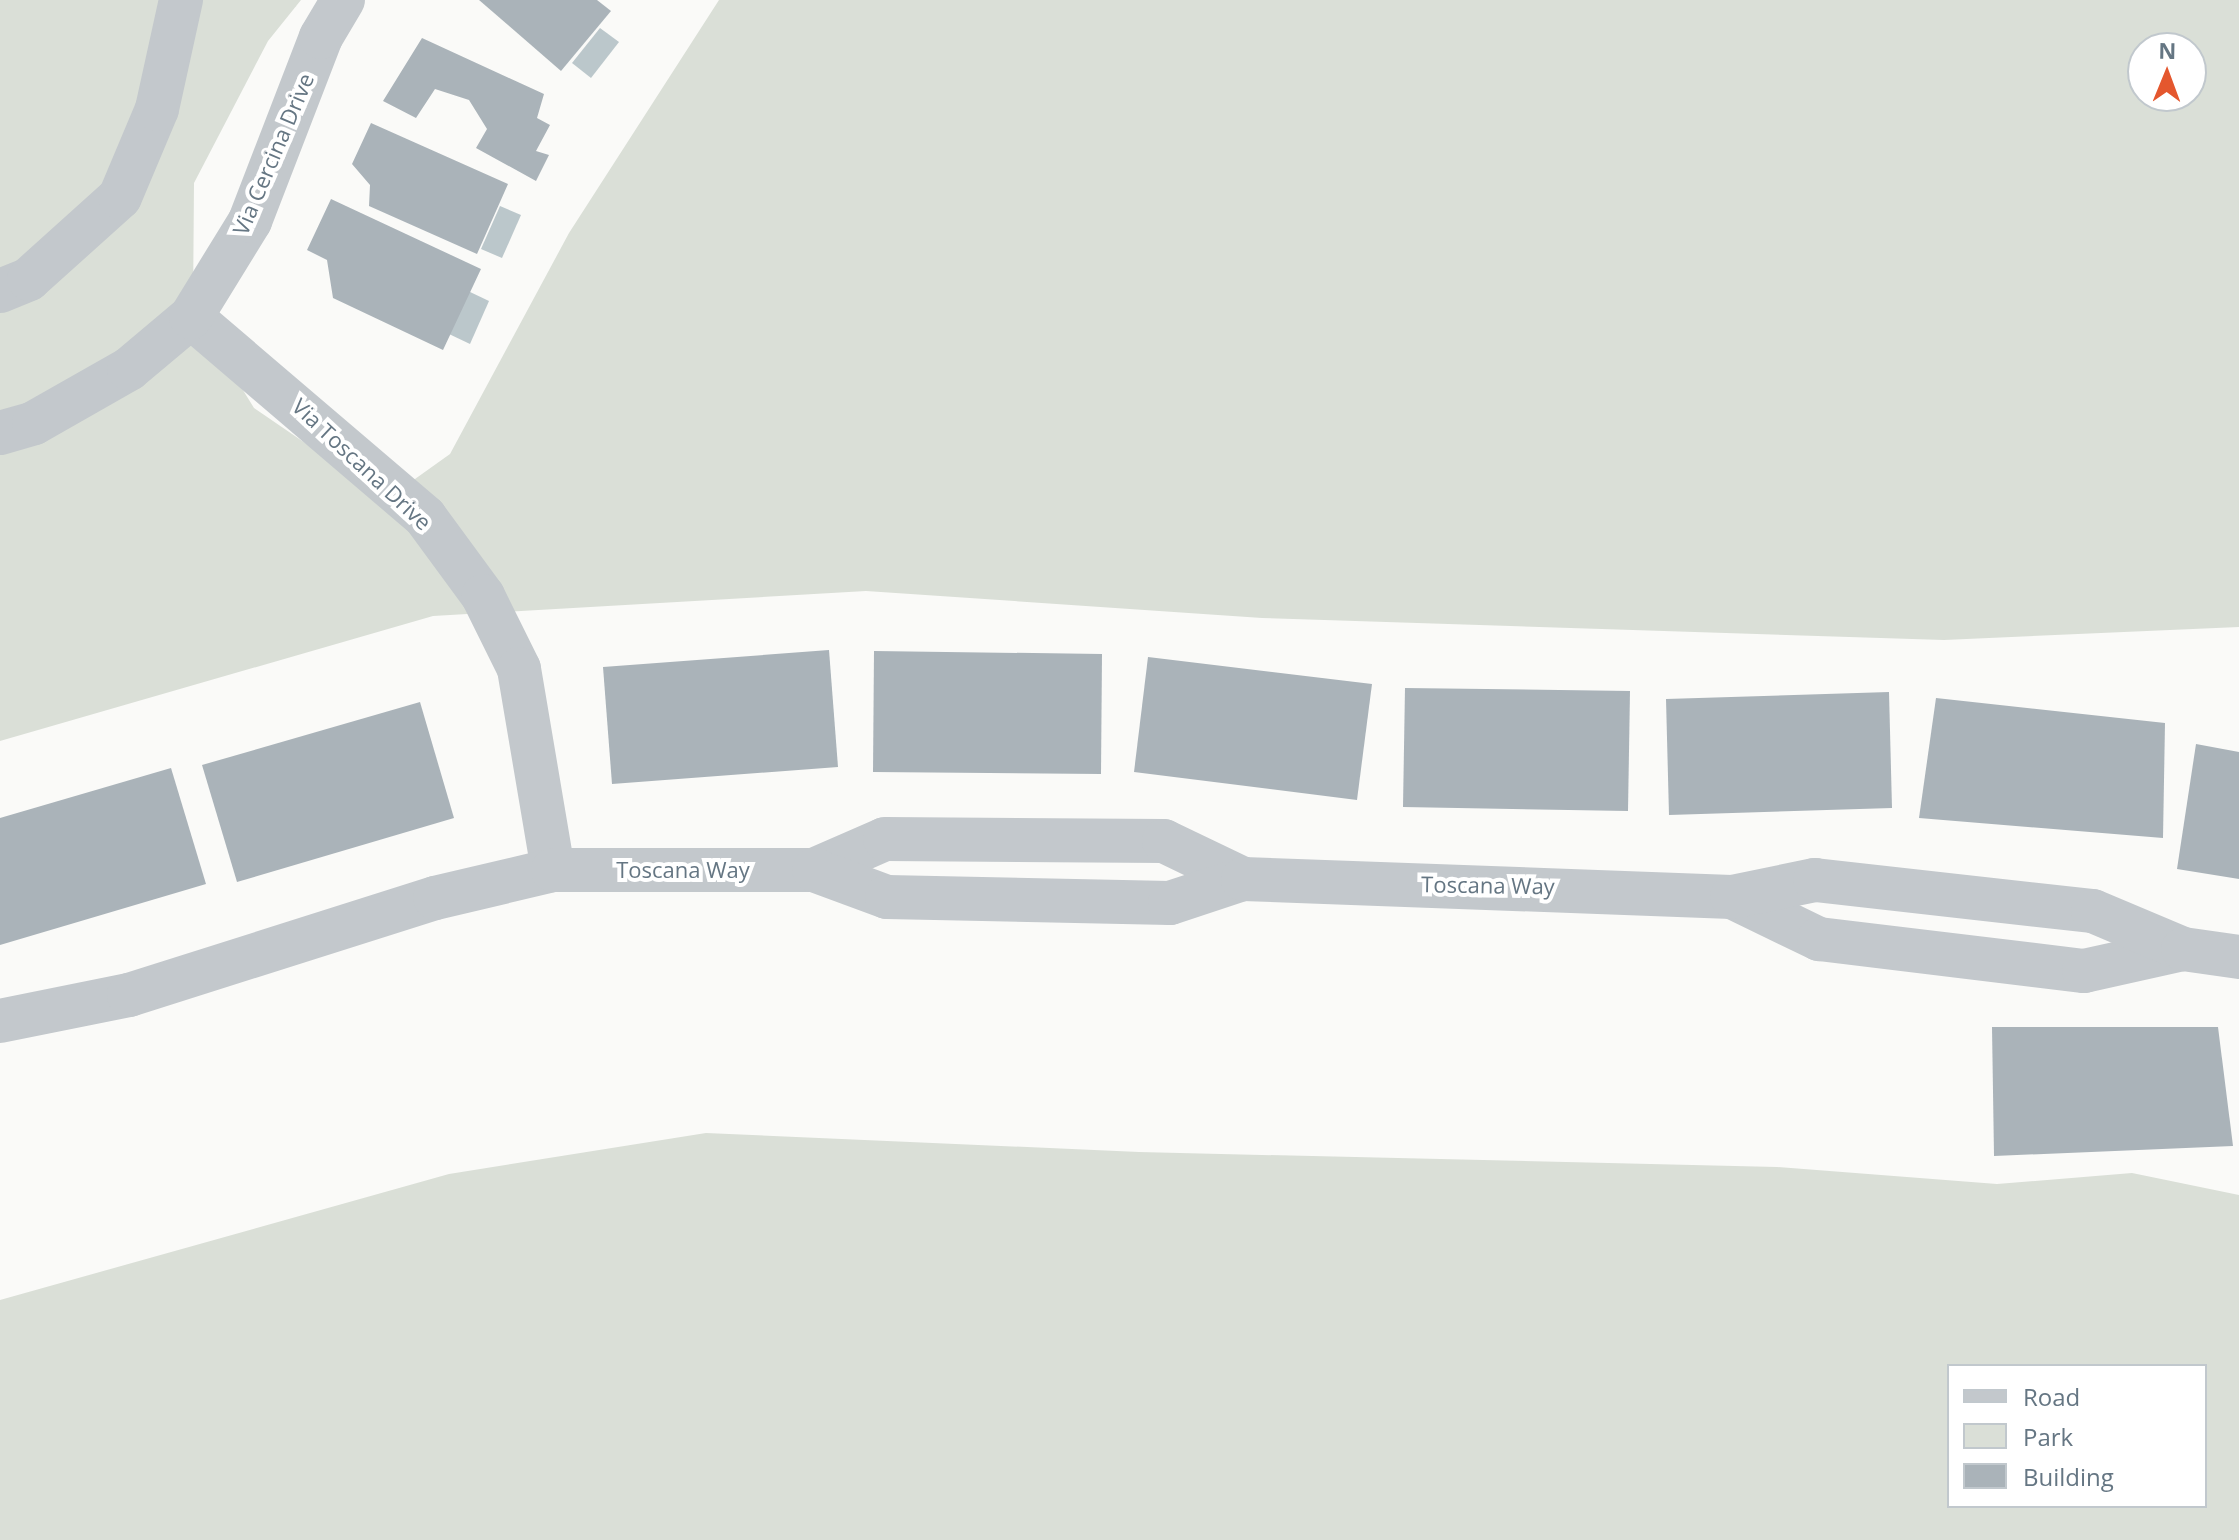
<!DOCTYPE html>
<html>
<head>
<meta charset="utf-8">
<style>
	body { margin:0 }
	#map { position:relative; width:2239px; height:1540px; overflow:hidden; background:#fafaf8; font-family:"Open Sans",sans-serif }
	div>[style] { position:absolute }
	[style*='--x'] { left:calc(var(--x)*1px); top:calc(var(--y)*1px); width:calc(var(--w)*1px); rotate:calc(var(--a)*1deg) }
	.green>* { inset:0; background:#dadfd7 }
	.water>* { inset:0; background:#bbc7cb }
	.building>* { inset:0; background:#aab3b9 }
	.minor>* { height:44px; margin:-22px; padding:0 22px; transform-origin:22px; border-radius:22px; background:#c3c8cc }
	span { translate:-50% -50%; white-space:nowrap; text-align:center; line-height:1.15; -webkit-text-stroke:8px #fff; paint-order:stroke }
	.street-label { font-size:22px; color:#657683 }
	.legend { position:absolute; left:1947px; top:1364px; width:260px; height:144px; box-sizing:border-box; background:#fff; border:2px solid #c1c8cd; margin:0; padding:10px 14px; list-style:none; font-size:24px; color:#657683 }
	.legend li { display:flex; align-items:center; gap:16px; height:40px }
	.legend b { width:40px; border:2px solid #c1c8cd }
	.north { position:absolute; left:2127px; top:32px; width:80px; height:80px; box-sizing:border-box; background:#fff; border:2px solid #c1c8cd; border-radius:50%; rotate:1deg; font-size:22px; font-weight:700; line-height:32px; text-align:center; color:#657683 }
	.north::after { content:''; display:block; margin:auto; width:28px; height:36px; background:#e4572e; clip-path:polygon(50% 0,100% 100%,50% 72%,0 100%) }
</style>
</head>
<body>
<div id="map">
	<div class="green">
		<i style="clip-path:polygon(evenodd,0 0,301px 0,268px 41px,194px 183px,193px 309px,254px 408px,387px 499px,450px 454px,569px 233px,719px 0,2239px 0,2239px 627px,1944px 640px,1262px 618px,866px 591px,433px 616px,0 741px,0 0,2143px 48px,2191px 48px,2191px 96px,2143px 96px,2143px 48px)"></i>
		<i style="clip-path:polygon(evenodd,706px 1133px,1139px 1152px,1777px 1167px,1997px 1184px,2132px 1173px,2239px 1195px,2239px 1540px,0 1540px,0 1300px,449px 1174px,706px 1133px,2205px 1366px,2205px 1506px,1949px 1506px,1949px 1366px,2205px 1366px)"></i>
	</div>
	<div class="water">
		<i style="clip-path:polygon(600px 28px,619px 42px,591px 78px,572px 63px)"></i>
		<i style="clip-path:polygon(500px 206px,521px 215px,502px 258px,481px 249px)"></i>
		<i style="clip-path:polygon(468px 291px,489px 301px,470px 344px,449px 334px)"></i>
	</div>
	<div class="building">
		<i style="clip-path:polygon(479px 0,597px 0,611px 11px,561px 71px)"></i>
		<i style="clip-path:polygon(422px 38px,544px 94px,537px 118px,550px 125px,536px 151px,549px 155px,536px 181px,476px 148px,487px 129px,469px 100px,435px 89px,416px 118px,383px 101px)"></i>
		<i style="clip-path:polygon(371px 123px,508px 184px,477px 254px,369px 206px,370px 185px,352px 164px)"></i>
		<i style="clip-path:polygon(331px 199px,481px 269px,443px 350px,333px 298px,327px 260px,307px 250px)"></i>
		<i style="clip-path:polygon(829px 650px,838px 767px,612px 784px,603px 667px)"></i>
		<i style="clip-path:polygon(874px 651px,1102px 654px,1101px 774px,873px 772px)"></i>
		<i style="clip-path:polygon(1148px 657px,1372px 684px,1357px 800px,1134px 772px)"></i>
		<i style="clip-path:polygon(1405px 688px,1630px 691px,1628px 811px,1403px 807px)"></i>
		<i style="clip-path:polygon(1889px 692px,1892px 808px,1669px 815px,1666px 699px)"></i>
		<i style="clip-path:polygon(1936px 698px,2165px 723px,2163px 838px,1919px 818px)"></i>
		<i style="clip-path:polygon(420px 702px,454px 818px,237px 882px,202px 765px)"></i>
		<i style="clip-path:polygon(2196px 744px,2239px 752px,2239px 879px,2177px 869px)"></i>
		<i style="clip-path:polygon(171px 768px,206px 884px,0 945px,0 818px)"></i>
		<i style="clip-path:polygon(1992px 1027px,2218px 1027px,2233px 1146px,1994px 1156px)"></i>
	</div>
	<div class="minor">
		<i style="--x:0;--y:291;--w:31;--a:-22"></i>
		<i style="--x:29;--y:279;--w:122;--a:-42"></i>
		<i style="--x:120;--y:197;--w:95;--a:-67.2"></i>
		<i style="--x:157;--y:109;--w:112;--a:-77.6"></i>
		<i style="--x:191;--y:317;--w:308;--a:40.5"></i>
		<i style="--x:425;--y:517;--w:98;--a:53.7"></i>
		<i style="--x:483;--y:596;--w:81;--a:63.7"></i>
		<i style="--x:519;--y:669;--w:204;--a:80.4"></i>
		<i style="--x:0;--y:433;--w:35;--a:-16"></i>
		<i style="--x:34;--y:423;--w:109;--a:-29.6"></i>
		<i style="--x:129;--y:369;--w:81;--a:-40"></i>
		<i style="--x:191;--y:317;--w:113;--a:-58.4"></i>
		<i style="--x:250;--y:221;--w:197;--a:-68.9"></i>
		<i style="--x:321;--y:37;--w:43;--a:-59.3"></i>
		<i style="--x:814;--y:870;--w:77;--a:-23.6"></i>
		<i style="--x:885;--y:839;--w:279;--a:0.4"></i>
		<i style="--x:1164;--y:841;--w:88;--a:25.7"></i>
		<i style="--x:1732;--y:897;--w:97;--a:25.8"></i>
		<i style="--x:1819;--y:939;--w:267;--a:6.9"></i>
		<i style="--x:2084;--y:971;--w:101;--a:-12.5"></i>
		<i style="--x:0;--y:1021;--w:132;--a:-11.4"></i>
		<i style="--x:129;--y:995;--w:321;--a:-17.6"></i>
		<i style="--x:435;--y:898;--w:121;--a:-13.3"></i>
		<i style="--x:553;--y:870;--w:261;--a:0"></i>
		<i style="--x:814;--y:870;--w:78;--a:20.3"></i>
		<i style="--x:887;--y:897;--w:283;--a:1.2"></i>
		<i style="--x:1170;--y:903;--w:77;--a:-18.2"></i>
		<i style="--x:1243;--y:879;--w:489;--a:2.1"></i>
		<i style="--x:1732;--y:897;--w:85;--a:-11.6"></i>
		<i style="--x:1815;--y:880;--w:280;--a:6.4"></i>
		<i style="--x:2093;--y:911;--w:98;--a:22.9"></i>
		<i style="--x:2183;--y:949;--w:57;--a:8.1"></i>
	</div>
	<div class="street-label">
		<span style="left:273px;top:154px;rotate:-67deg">Via Cercina Drive</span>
		<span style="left:362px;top:464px;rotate:43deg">Via Toscana Drive</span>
		<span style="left:683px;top:870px">Toscana Way</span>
		<span style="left:1488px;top:885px;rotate:1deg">Toscana Way</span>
	</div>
	<ul class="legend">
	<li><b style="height:10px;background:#c3c8cc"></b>Road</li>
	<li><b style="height:22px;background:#dadfd7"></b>Park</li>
	<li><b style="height:22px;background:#aab3b9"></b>Building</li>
	</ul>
	<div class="north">N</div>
</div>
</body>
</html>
